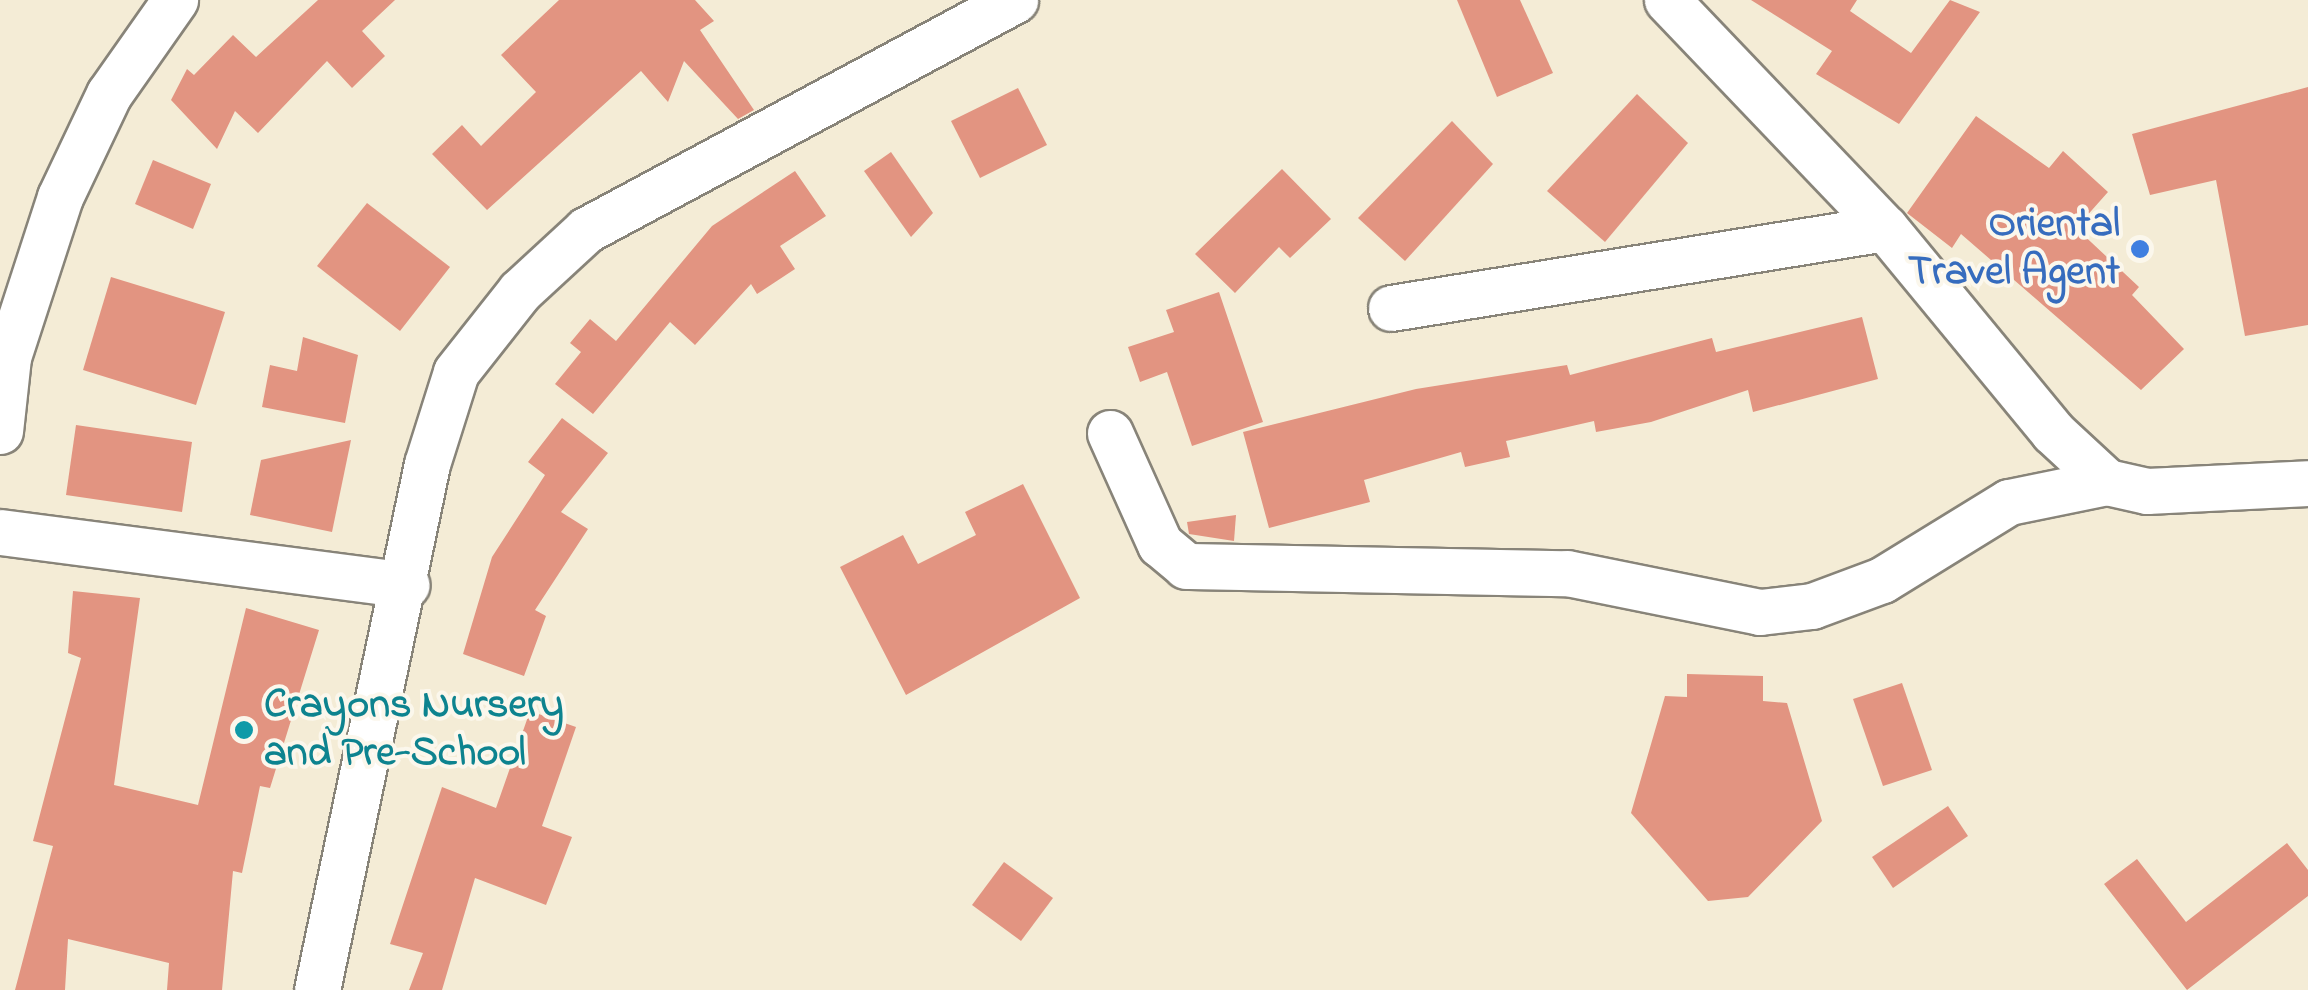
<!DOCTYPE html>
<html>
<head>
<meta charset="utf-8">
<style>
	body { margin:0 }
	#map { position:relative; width:2308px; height:990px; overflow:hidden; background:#f4ecd6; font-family:"Indie Flower",sans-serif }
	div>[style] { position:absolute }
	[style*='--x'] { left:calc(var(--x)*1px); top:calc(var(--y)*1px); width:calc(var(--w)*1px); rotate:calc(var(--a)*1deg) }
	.building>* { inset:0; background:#e29481 }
	.roads { filter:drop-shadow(2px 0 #888479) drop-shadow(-2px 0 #888479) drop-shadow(0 2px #888479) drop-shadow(0 -2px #888479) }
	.minor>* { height:45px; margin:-22.5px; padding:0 22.5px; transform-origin:22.5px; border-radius:22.5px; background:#fff }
	.dots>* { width:28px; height:28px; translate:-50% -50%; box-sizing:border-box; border:5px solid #fbf7ec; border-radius:50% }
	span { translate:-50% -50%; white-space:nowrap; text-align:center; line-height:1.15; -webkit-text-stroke:8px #fbf7ec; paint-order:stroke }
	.shop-label { font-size:42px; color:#366cbe; font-weight:700 }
	.right { translate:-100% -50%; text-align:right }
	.culture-label { font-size:42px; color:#0d838f; font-weight:700 }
	.left { translate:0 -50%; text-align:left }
</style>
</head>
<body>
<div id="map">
	<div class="building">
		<i style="clip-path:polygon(318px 0,395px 0,362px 31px,385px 56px,352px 88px,327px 61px,258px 133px,235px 111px,217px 149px,171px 100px,187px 69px,194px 75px,233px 35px,256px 57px)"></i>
		<i style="clip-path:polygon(559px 0,695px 0,714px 21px,700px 30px,754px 110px,738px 119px,684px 61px,668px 102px,641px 71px,487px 210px,432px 154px,462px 125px,481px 146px,536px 92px,501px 55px)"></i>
		<i style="clip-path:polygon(1457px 0,1520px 0,1553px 73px,1497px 97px)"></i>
		<i style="clip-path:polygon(1751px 0,1857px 0,1850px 11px,1911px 53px,1950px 0,1980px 12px,1899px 124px,1816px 74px,1832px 51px)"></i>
		<i style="clip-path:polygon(2308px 87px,2308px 325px,2245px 336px,2216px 180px,2150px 195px,2132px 134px)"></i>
		<i style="clip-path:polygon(1018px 88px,1047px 145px,980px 178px,951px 121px)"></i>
		<i style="clip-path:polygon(1637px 94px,1688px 143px,1605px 242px,1547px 191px)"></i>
		<i style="clip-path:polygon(1976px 116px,2049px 168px,2063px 151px,2108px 192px,2076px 228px,2139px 287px,2132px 295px,2184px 349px,2141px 390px,1961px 234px,1952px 248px,1907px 213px)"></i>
		<i style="clip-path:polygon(1452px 121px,1493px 164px,1405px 261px,1358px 218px)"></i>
		<i style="clip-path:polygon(891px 152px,933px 213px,911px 237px,864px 171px)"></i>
		<i style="clip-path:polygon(153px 160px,211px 184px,193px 229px,135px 204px)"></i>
		<i style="clip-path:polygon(1282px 169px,1331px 219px,1290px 258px,1279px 247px,1235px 293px,1195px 254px)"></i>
		<i style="clip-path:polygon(795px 171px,826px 216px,780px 246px,795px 269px,757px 294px,751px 284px,695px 345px,670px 322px,593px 414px,555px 384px,581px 352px,570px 343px,590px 319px,616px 341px,712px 226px)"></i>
		<i style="clip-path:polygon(367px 203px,450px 267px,400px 331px,317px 266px)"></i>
		<i style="clip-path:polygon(111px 277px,225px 312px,196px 405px,83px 370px)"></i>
		<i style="clip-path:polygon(1219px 292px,1263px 422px,1192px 446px,1167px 372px,1140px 382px,1128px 347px,1174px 332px,1166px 310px)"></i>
		<i style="clip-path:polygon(1862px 317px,1878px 379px,1753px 412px,1748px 390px,1651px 422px,1596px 432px,1594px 421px,1506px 441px,1510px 457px,1465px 467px,1461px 452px,1364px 480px,1370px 502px,1269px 528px,1243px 432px,1416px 389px,1567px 365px,1570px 375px,1712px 338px,1716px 352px)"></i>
		<i style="clip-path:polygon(303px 337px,358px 355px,345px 423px,262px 407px,270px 365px,297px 371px)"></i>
		<i style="clip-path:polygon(562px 418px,608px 453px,561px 512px,588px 529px,535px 610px,546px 616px,524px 676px,463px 654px,492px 557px,545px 475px,528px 462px)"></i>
		<i style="clip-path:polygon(76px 425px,192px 442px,182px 512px,66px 495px)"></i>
		<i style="clip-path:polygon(351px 440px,332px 532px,250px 515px,261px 460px)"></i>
		<i style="clip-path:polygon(1023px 484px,1080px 598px,906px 695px,840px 567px,903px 535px,918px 564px,976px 535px,965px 512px)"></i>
		<i style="clip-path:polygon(1236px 515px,1234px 541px,1189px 534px,1187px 522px)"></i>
		<i style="clip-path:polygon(73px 591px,140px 598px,114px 785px,198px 805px,246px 608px,319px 630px,270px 788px,260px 786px,242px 873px,233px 871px,222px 990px,167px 990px,169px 963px,68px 939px,65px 990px,15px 990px,53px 846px,33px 841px,81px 658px,68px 653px)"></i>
		<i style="clip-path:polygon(1687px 674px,1763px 676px,1763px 701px,1787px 703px,1822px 821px,1748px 897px,1708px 901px,1631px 813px,1665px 696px,1687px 697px)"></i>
		<i style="clip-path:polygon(1902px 683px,1932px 770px,1883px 786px,1853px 699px)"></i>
		<i style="clip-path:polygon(530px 711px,576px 727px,542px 826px,572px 837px,546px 905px,475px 878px,442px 990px,409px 990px,423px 953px,390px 944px,442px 787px,496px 808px)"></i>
		<i style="clip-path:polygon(1948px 806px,1968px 836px,1893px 888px,1872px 857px)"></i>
		<i style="clip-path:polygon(2287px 843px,2308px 870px,2308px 896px,2187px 990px,2104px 884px,2137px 859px,2186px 922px)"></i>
		<i style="clip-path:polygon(1004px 862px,1053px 898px,1021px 941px,972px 905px)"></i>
	</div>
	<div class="roads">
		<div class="minor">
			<i style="--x:1667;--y:0;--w:315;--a:46.3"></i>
			<i style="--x:1885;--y:228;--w:264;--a:50.5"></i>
			<i style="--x:2053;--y:432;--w:74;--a:42.8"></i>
			<i style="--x:2107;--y:482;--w:41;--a:12.7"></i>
			<i style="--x:2147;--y:491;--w:161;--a:-2.8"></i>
			<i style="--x:1391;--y:308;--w:500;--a:-9.2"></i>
			<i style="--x:0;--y:431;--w:74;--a:-83.8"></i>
			<i style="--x:8;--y:357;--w:168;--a:-72"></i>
			<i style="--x:60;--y:197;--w:114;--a:-64.6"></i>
			<i style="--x:109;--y:94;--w:115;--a:-54.9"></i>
			<i style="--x:1110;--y:433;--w:122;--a:65.8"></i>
			<i style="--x:1160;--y:544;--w:34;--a:40"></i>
			<i style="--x:1186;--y:566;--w:381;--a:1.1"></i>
			<i style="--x:1567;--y:573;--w:197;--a:11.4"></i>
			<i style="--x:1760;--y:612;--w:52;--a:-6.6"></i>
			<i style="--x:1812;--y:606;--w:75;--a:-20.4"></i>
			<i style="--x:1882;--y:580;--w:149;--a:-31.6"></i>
			<i style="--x:2009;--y:502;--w:100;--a:-11.5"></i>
			<i style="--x:0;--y:532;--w:410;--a:7.4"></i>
			<i style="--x:317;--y:990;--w:537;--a:-78.19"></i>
			<i style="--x:427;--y:464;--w:96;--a:-72.5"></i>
			<i style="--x:456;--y:372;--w:103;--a:-51.7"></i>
			<i style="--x:520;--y:291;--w:90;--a:-42.7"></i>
			<i style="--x:586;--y:230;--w:487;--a:-28.2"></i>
		</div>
	</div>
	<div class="dots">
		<i style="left:2140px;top:249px;background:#3f7fe0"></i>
		<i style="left:244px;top:730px;background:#0f9aa8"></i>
	</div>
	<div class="shop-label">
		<span class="right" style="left:2120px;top:249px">Oriental<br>Travel Agent</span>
	</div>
	<div class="culture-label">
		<span class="left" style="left:264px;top:730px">Crayons Nursery<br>and Pre-School</span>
	</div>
</div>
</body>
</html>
